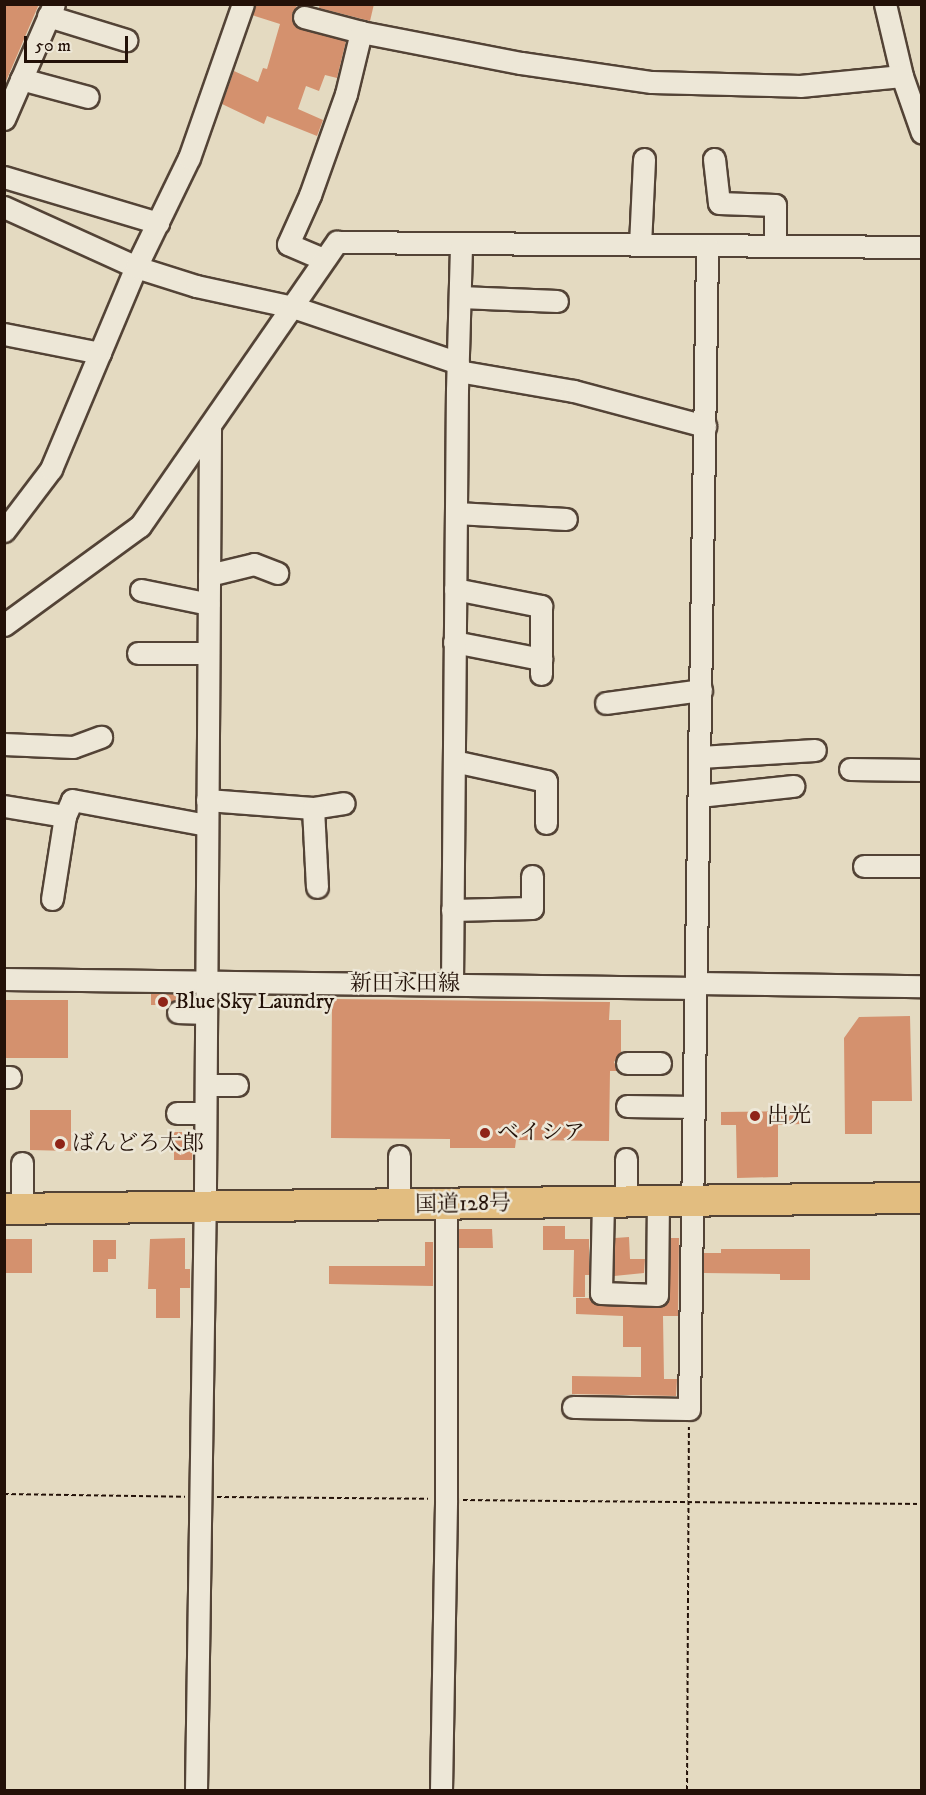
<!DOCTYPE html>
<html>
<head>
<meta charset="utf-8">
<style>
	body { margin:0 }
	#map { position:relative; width:926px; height:1795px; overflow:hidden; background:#e4dac1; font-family:"IM FELL DW Pica","Noto Serif JP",serif }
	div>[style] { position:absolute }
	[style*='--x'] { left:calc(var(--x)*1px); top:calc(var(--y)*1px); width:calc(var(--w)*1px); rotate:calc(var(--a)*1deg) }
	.building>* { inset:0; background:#d4916e }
	.path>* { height:2px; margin-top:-1px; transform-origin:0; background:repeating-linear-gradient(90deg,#231108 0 4.5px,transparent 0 7.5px) }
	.roads { filter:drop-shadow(2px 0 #534336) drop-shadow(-2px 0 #534336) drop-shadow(0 2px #534336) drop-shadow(0 -2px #534336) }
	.minor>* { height:21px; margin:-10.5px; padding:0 10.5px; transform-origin:10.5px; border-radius:10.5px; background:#ede7d7 }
	.highway>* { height:30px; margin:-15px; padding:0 15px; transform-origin:15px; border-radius:15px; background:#e2bd80 }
	.dots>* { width:16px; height:16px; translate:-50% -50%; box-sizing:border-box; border:3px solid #ede7d7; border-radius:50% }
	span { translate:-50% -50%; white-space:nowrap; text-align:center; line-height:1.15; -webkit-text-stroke:5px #ede7d7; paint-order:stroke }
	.street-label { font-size:22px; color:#231108 }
	.poi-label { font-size:22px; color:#231108 }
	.left { translate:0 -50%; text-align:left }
	.frame { position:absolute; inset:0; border:6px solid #231108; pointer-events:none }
	.scale { position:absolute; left:24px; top:36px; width:104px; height:27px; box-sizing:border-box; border:3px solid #231108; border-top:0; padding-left:8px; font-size:18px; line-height:21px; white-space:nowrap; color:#231108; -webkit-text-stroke:4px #ede7d7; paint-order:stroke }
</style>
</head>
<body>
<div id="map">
	<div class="building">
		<i style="clip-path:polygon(7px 4px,39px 4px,4px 86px,4px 9px)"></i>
		<i style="clip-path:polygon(255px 4px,298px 4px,292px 14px,295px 26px,346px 41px,337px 78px,325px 75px,319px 91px,306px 86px,298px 109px,323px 120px,317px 136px,267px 116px,264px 124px,222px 104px,234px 71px,258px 82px,263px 68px,267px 69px,280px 24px,252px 15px)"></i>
		<i style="clip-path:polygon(320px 4px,374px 4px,370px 21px,319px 8px)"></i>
		<i style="clip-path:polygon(151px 994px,177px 994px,177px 1000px,168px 1005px,151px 1005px)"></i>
		<i style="clip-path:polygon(332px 999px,610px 1002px,609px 1020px,621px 1020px,621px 1052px,614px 1062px,618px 1071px,610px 1071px,609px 1141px,516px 1140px,515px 1148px,450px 1148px,450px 1139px,331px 1138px)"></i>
		<i style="clip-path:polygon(4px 1000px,68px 1000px,68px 1058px,4px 1058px)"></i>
		<i style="clip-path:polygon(910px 1016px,912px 1101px,872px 1101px,872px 1134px,845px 1134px,844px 1038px,859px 1017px)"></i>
		<i style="clip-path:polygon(30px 1110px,71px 1110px,71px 1151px,30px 1150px)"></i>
		<i style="clip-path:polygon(801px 1111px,801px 1124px,778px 1125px,778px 1177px,737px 1178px,736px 1125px,721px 1125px,721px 1112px)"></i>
		<i style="clip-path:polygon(174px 1132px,187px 1132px,187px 1139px,193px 1139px,192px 1160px,174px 1160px)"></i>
		<i style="clip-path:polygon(543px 1226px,565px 1226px,565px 1239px,589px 1239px,589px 1275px,585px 1275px,585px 1297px,573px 1297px,574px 1250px,543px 1250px)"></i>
		<i style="clip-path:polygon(459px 1229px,492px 1229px,493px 1248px,459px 1248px)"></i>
		<i style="clip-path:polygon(629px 1237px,630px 1259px,645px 1259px,644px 1273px,614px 1276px,615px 1238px)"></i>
		<i style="clip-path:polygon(185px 1238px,185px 1269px,190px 1269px,190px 1288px,180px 1288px,180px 1318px,156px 1318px,156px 1289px,148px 1289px,150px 1239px)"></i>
		<i style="clip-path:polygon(670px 1238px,679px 1238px,678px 1316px,663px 1316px,664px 1379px,677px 1379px,676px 1396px,572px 1394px,572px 1376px,641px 1377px,641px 1347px,623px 1347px,623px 1316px,576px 1314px,576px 1298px,589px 1298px,601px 1306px,664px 1306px,670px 1297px)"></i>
		<i style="clip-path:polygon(4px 1239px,32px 1239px,32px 1273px,4px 1273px)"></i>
		<i style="clip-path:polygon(93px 1240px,116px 1240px,116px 1259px,108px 1259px,108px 1272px,93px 1272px)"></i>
		<i style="clip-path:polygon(425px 1242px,433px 1242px,433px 1286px,329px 1284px,329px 1266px,425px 1266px)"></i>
		<i style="clip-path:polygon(721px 1249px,810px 1249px,810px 1280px,780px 1280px,780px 1274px,704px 1273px,704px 1253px,721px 1253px)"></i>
	</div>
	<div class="path">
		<i style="--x:4;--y:1494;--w:181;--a:0.9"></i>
		<i style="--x:217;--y:1497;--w:211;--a:0.5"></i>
		<i style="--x:463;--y:1500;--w:459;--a:0.5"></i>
		<i style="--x:687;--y:1790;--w:363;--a:-89.7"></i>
	</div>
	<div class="roads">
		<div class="minor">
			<i style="--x:885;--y:4;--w:74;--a:76.7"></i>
			<i style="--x:902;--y:76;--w:60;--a:70.7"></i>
			<i style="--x:48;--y:16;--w:82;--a:17.1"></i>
			<i style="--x:304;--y:17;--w:59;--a:14.7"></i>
			<i style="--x:361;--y:32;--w:163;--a:11"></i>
			<i style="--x:521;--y:63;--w:132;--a:8.3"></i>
			<i style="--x:652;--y:82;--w:148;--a:1.5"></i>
			<i style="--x:800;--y:86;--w:102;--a:-5.6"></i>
			<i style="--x:21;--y:79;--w:69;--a:15"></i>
			<i style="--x:4;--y:119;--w:125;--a:-66.5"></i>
			<i style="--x:714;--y:159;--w:44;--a:83.5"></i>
			<i style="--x:719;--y:203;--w:56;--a:2"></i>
			<i style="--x:775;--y:205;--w:41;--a:90"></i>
			<i style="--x:4;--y:177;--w:161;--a:16.6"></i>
			<i style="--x:4;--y:207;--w:145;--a:24.4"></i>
			<i style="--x:136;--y:267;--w:63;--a:17.6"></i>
			<i style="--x:196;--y:286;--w:99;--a:12.2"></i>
			<i style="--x:293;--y:307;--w:174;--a:18.7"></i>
			<i style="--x:640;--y:245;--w:86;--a:-87.3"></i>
			<i style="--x:323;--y:259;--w:38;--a:-157"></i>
			<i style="--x:288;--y:244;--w:54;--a:-65.8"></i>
			<i style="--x:310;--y:195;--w:107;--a:-70.4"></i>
			<i style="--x:346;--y:94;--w:64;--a:-76.4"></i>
			<i style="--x:460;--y:297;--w:97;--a:2.4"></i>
			<i style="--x:4;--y:334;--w:98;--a:11.2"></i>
			<i style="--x:458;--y:371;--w:118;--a:9.8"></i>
			<i style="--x:574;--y:391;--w:136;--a:15"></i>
			<i style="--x:456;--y:513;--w:110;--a:3.1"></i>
			<i style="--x:4;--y:531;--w:78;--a:-52.8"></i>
			<i style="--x:51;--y:469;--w:219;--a:-67.2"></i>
			<i style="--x:136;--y:267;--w:121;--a:-64.1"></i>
			<i style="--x:189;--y:158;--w:163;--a:-70.7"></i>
			<i style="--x:209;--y:575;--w:46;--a:-13.7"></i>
			<i style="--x:254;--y:564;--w:25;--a:21"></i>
			<i style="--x:455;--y:589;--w:88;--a:11.2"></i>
			<i style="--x:541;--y:606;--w:68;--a:90"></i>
			<i style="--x:141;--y:590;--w:69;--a:11.6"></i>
			<i style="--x:4;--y:625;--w:168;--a:-36.1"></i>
			<i style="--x:140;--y:526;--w:346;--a:-55.3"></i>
			<i style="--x:337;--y:242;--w:585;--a:0.49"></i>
			<i style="--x:454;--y:642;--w:89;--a:11.1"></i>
			<i style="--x:138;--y:653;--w:70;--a:0"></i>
			<i style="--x:606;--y:703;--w:96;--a:-7.8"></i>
			<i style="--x:4;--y:744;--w:69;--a:2.5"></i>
			<i style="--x:73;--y:747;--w:30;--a:-20"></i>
			<i style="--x:700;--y:757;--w:115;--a:-3.5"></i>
			<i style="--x:454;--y:761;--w:94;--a:12.3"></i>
			<i style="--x:546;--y:781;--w:42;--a:90"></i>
			<i style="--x:850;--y:769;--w:72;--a:0.8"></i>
			<i style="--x:699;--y:796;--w:95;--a:-6.1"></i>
			<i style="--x:207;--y:800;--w:106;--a:4.3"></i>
			<i style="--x:313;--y:808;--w:31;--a:-9"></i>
			<i style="--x:4;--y:806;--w:62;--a:9.3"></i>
			<i style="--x:313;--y:808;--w:79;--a:87.1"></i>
			<i style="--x:864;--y:866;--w:58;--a:0"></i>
			<i style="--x:52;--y:899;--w:84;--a:-81.1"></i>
			<i style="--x:65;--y:816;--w:17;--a:-66"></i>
			<i style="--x:72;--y:800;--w:137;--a:10.5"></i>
			<i style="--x:452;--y:910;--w:80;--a:-1.4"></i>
			<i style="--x:532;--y:908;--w:32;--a:-90"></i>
			<i style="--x:4;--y:979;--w:693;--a:0.74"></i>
			<i style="--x:697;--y:983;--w:225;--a:0.8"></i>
			<i style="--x:452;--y:984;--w:594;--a:-89.52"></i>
			<i style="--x:457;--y:390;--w:147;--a:-88.4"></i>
			<i style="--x:178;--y:1012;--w:28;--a:2"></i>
			<i style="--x:627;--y:1063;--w:33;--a:0"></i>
			<i style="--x:4;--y:1077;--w:6;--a:0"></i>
			<i style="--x:206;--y:1085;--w:31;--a:0"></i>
			<i style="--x:627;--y:1106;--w:67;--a:0.9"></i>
			<i style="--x:177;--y:1113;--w:28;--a:0"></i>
			<i style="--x:22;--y:1163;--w:46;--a:90"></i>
			<i style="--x:603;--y:1202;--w:91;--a:91.3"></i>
			<i style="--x:601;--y:1293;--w:56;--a:2"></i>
			<i style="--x:657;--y:1295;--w:93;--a:-89.4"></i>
			<i style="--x:626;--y:1202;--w:43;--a:-90"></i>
			<i style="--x:399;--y:1204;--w:48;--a:-90"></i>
			<i style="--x:573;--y:1407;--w:116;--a:1"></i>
			<i style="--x:689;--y:1409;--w:1163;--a:-89.11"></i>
			<i style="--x:196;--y:1790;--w:602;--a:-89.14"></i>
			<i style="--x:205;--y:1188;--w:760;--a:-89.62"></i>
			<i style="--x:441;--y:1790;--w:290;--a:-89"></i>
			<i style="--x:446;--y:1500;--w:296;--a:-90"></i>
		</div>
		<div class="highway">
			<i style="--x:4;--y:1209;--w:918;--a:-0.69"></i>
		</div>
	</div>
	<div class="dots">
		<i style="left:163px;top:1002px;background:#8f2418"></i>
		<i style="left:755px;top:1116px;background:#8f2418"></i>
		<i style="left:485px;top:1133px;background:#8f2418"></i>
		<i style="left:60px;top:1144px;background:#8f2418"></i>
	</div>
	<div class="street-label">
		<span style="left:405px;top:984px">新田永田線</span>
		<span style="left:463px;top:1204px;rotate:-1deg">国道128号</span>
	</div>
	<div class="poi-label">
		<span class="left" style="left:175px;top:1002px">Blue Sky Laundry</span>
		<span class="left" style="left:767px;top:1116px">出光</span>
		<span class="left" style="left:497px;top:1133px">ベイシア</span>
		<span class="left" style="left:72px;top:1144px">ばんどろ太郎</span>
	</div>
	<div class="frame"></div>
	<div class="scale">50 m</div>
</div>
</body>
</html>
